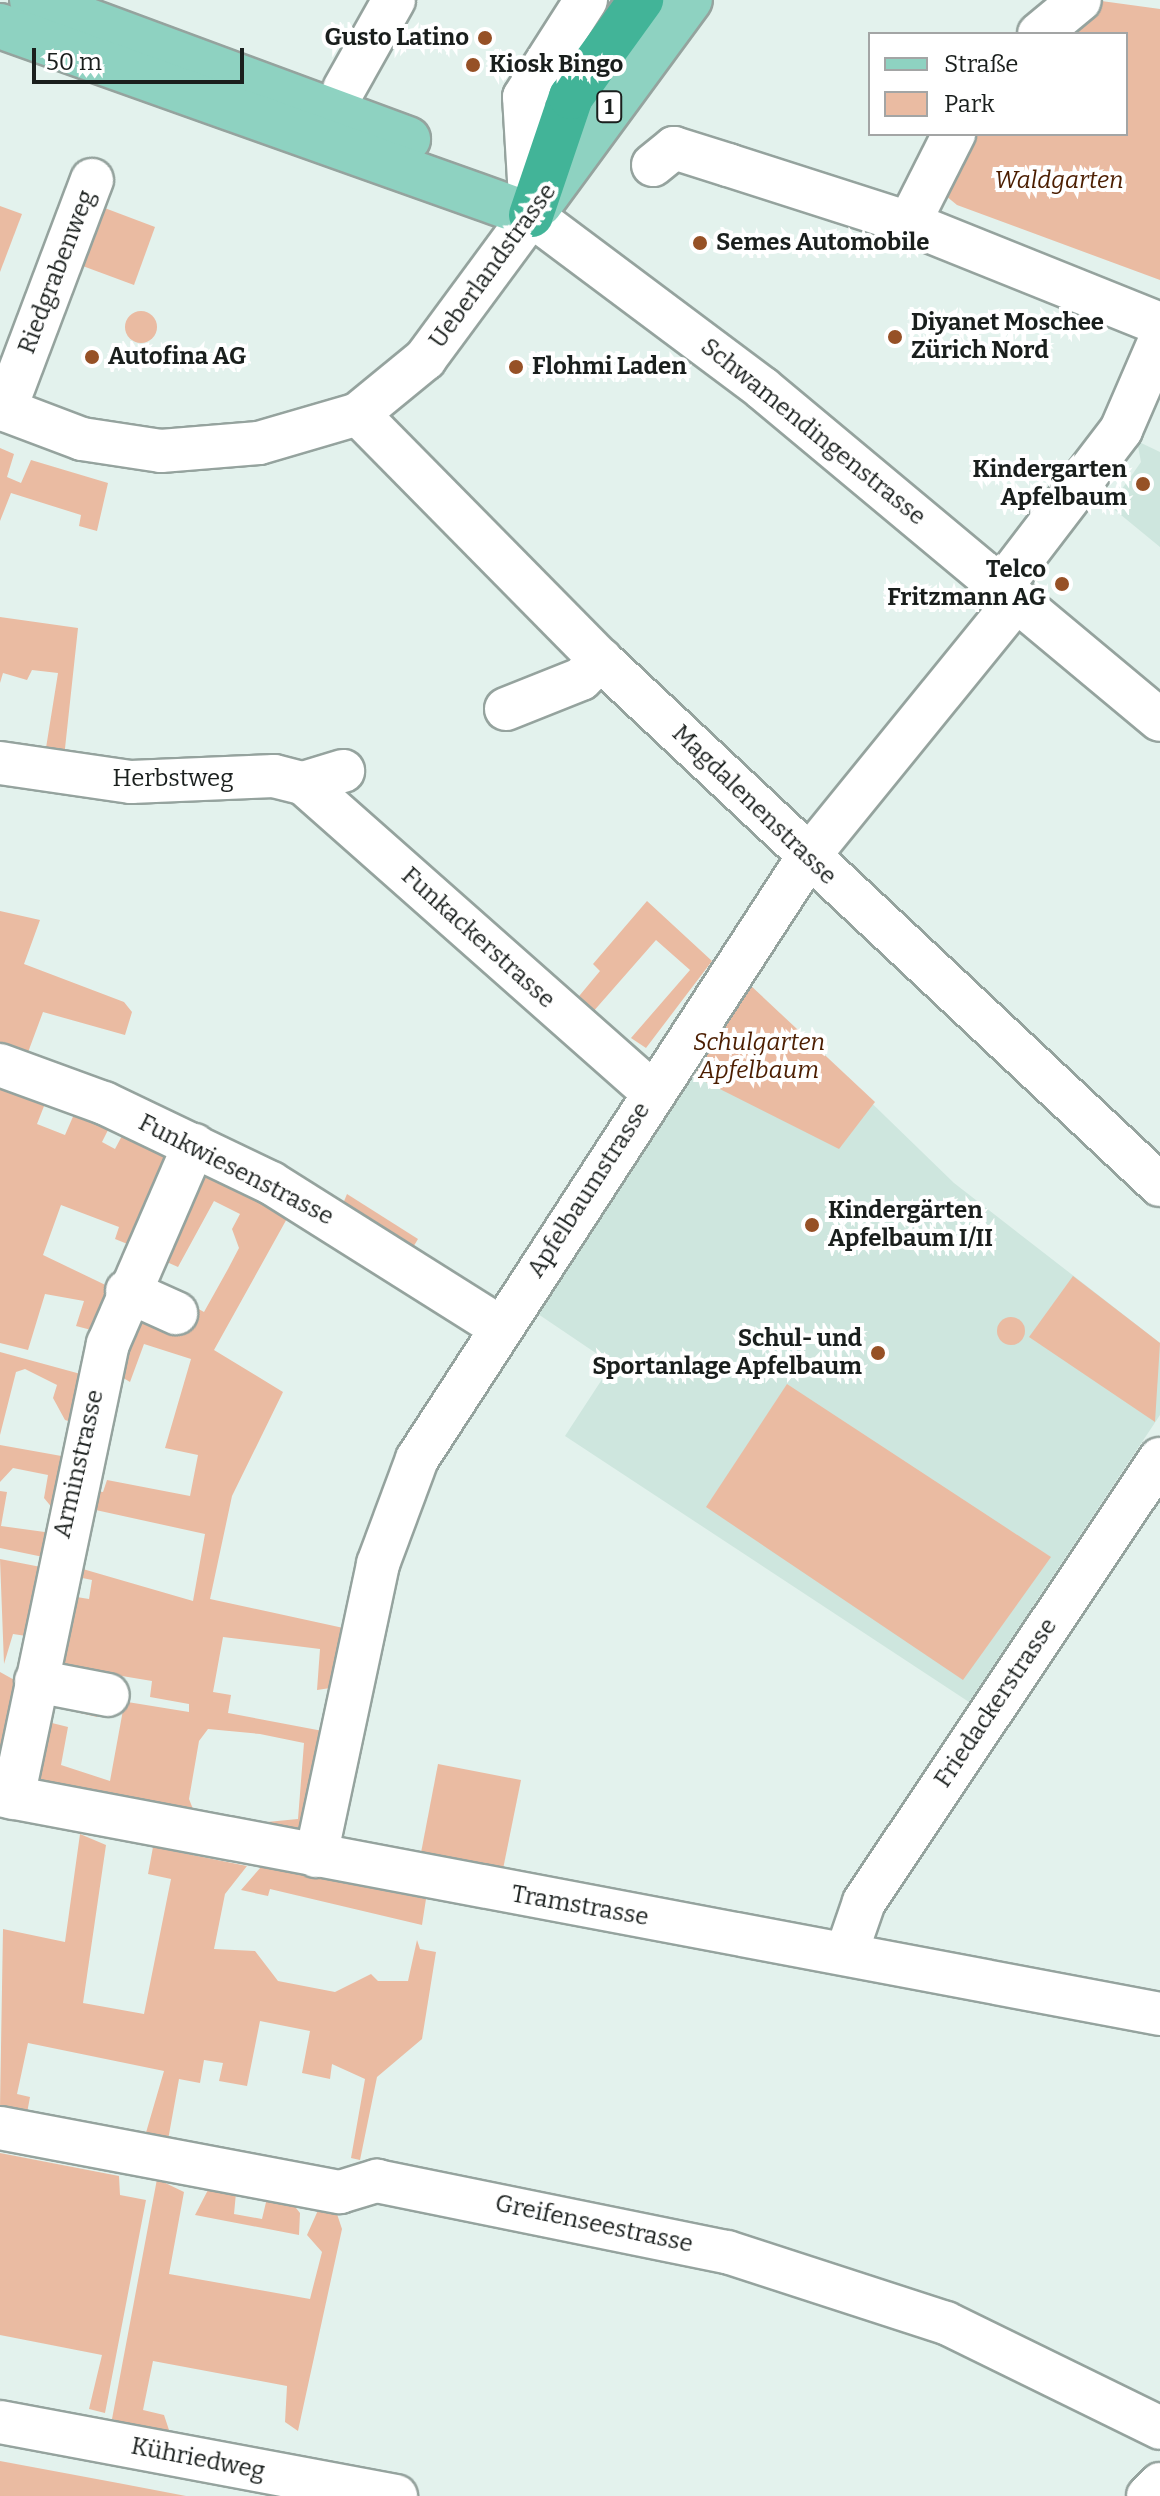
<!DOCTYPE html>
<html>
<head>
<meta charset="utf-8">
<style>
	body { margin:0 }
	#map { position:relative; width:1160px; height:2496px; overflow:hidden; background:#e3f2ed; font-family:Bitter,serif }
	div>[style] { position:absolute }
	[style*='--x'] { left:calc(var(--x)*1px); top:calc(var(--y)*1px); width:calc(var(--w)*1px); rotate:calc(var(--a)*1deg) }
	.built>* { inset:0; background:#cee6de }
	.green>* { inset:0; background:#eabba2 }
	.round { border-radius:50% }
	.roads { filter:drop-shadow(2px 0 #95a39e) drop-shadow(-2px 0 #95a39e) drop-shadow(0 2px #95a39e) drop-shadow(0 -2px #95a39e) }
	.minor>* { height:42px; margin:-21px; padding:0 21px; transform-origin:21px; border-radius:21px; background:#fff }
	.major>* { height:44px; margin:-22px; padding:0 22px; transform-origin:22px; border-radius:22px; background:#8ed2c1 }
	.highway>* { height:44px; margin:-22px; padding:0 22px; transform-origin:22px; border-radius:22px; background:#42b498 }
	.dots>* { width:22px; height:22px; translate:-50% -50%; box-sizing:border-box; border:4px solid #fff; border-radius:50% }
	span { translate:-50% -50%; white-space:nowrap; text-align:center; line-height:1.15; -webkit-text-stroke:8px #fff; paint-order:stroke }
	.shield-label span { padding:2px 6px; background:#fff; border:2px solid; border-radius:6px; -webkit-text-stroke-width:0 }
	.shield-label { font-size:22px; color:#1a1f1d; font-weight:700 }
	.poi-label { font-size:24px; color:#1a1f1d; font-weight:700 }
	.right { translate:-100% -50%; text-align:right }
	.left { translate:0 -50%; text-align:left }
	.park-label { font-size:24px; color:#4b1d00; font-style:italic }
	.street-label { font-size:24px; color:#1a1f1d }
	.legend { position:absolute; left:868px; top:32px; width:260px; height:104px; box-sizing:border-box; background:#fff; border:2px solid #a3a5a5; margin:0; padding:10px 14px; list-style:none; font-size:24px; color:#1a1f1d }
	.legend li { display:flex; align-items:center; gap:16px; height:40px }
	.legend b { width:40px; border:2px solid #a3a5a5 }
	.scale { position:absolute; left:32px; top:48px; width:212px; height:36px; box-sizing:border-box; border:4px solid #1a1f1d; border-top:0; padding-left:10px; font-size:24px; line-height:28px; white-space:nowrap; color:#1a1f1d; -webkit-text-stroke:6px #fff; paint-order:stroke }
</style>
</head>
<body>
<div id="map">
	<div class="built">
		<i style="clip-path:polygon(1137px 441px,1160px 452px,1160px 547px,1110px 506px,1141px 462px)"></i>
		<i style="clip-path:polygon(750px 985px,954px 1183px,1160px 1343px,1160px 1415px,969px 1702px,565px 1436px,612px 1364px,538px 1314px)"></i>
	</div>
	<div class="green">
		<i style="clip-path:polygon(1094px 0,1160px 9px,1160px 280px,957px 205px,940px 191px,968px 134px,1126px 134px,1126px 34px,1055px 34px)"></i>
		<i style="clip-path:polygon(0 206px,22px 214px,0 272px)"></i>
		<i style="clip-path:polygon(102px 207px,155px 227px,134px 285px,80px 265px)"></i>
		<i class="round" style="left:125px;top:311px;width:32px;height:32px"></i>
		<i style="clip-path:polygon(0 448px,14px 454px,7px 477px,21px 483px,31px 460px,108px 483px,97px 531px,79px 526px,81px 515px,11px 493px,0 521px)"></i>
		<i style="clip-path:polygon(0 617px,78px 628px,63px 767px,20px 758px,24px 743px,46px 748px,58px 673px,32px 670px,27px 680px,3px 673px,0 683px)"></i>
		<i style="clip-path:polygon(647px 901px,712px 961px,646px 1048px,631px 1038px,690px 970px,656px 940px,585px 1021px,570px 1007px,600px 971px,593px 964px)"></i>
		<i style="clip-path:polygon(0 911px,40px 920px,24px 964px,124px 1002px,132px 1012px,125px 1035px,43px 1012px,27px 1055px,0 1053px)"></i>
		<i style="clip-path:polygon(750px 985px,875px 1102px,839px 1149px,692px 1075px)"></i>
		<i style="clip-path:polygon(0 1085px,46px 1101px,37px 1124px,65px 1135px,75px 1112px,110px 1126px,102px 1142px,115px 1149px,124px 1132px,163px 1150px,170px 1173px,135px 1247px,115px 1239px,119px 1227px,61px 1205px,43px 1255px,118px 1291px,95px 1331px,76px 1326px,84px 1301px,45px 1294px,28px 1350px,0 1343px)"></i>
		<i style="clip-path:polygon(215px 1175px,289px 1215px,214px 1350px,283px 1392px,232px 1496px,210px 1599px,348px 1629px,337px 1687px,317px 1690px,320px 1649px,223px 1637px,213px 1692px,231px 1695px,228px 1713px,328px 1732px,311px 1822px,297px 1833px,266px 1832px,267px 1822px,298px 1819px,304px 1743px,260px 1734px,208px 1729px,199px 1741px,189px 1799px,193px 1809px,220px 1814px,218px 1823px,37px 1781px,40px 1720px,68px 1727px,61px 1765px,110px 1781px,123px 1710px,100px 1705px,97px 1717px,63px 1709px,66px 1692px,189px 1712px,189px 1704px,150px 1697px,152px 1681px,104px 1673px,49px 1679px,64px 1595px,89px 1599px,92px 1580px,68px 1575px,69px 1565px,193px 1601px,205px 1534px,82px 1507px,85px 1489px,103px 1492px,107px 1480px,190px 1496px,198px 1455px,165px 1448px,191px 1359px,144px 1344px,130px 1382px,110px 1370px,131px 1314px,193px 1306px,204px 1312px,228px 1269px,239px 1248px,232px 1229px,240px 1214px,214px 1201px,178px 1267px,160px 1259px,190px 1181px)"></i>
		<i style="clip-path:polygon(347px 1194px,418px 1239px,409px 1254px,340px 1211px)"></i>
		<i style="clip-path:polygon(1073px 1276px,1160px 1343px,1155px 1422px,1029px 1337px)"></i>
		<i class="round" style="left:997px;top:1317px;width:28px;height:28px"></i>
		<i style="clip-path:polygon(0 1352px,88px 1376px,75px 1423px,65px 1420px,53px 1398px,57px 1385px,25px 1369px,16px 1372px,0 1435px)"></i>
		<i style="clip-path:polygon(787px 1384px,1051px 1557px,963px 1680px,706px 1507px)"></i>
		<i style="clip-path:polygon(0 1445px,67px 1457px,54px 1510px,44px 1498px,48px 1475px,13px 1468px,0 1482px)"></i>
		<i style="clip-path:polygon(0 1491px,7px 1492px,1px 1526px,52px 1533px,48px 1558px,0 1548px)"></i>
		<i style="clip-path:polygon(0 1559px,46px 1568px,33px 1637px,13px 1634px,4px 1664px)"></i>
		<i style="clip-path:polygon(0 1672px,18px 1682px,0 1774px)"></i>
		<i style="clip-path:polygon(438px 1764px,521px 1780px,502px 1874px,420px 1858px)"></i>
		<i style="clip-path:polygon(80px 1834px,106px 1845px,83px 2003px,144px 2014px,171px 1879px,148px 1874px,153px 1847px,247px 1866px,225px 1894px,214px 1949px,255px 1951px,278px 1981px,335px 1992px,371px 1974px,378px 1981px,408px 1981px,417px 1940px,420px 1949px,436px 1952px,422px 2039px,377px 2077px,360px 2160px,351px 2158px,365px 2079px,332px 2064px,330px 2079px,302px 2073px,310px 2031px,260px 2021px,247px 2086px,219px 2081px,223px 2063px,204px 2060px,200px 2083px,179px 2079px,168px 2140px,145px 2136px,164px 2071px,28px 2043px,17px 2094px,30px 2097px,27px 2113px,0 2107px,3px 1929px,65px 1942px)"></i>
		<i style="clip-path:polygon(261px 1867px,426px 1899px,422px 1925px,270px 1889px,268px 1896px,241px 1890px)"></i>
		<i style="clip-path:polygon(0 2153px,119px 2176px,120px 2195px,146px 2200px,105px 2413px,89px 2409px,102px 2355px,0 2335px)"></i>
		<i style="clip-path:polygon(157px 2179px,184px 2192px,169px 2274px,310px 2299px,322px 2252px,307px 2235px,319px 2208px,336px 2211px,342px 2229px,298px 2431px,285px 2422px,287px 2386px,153px 2361px,143px 2410px,164px 2415px,171px 2436px,112px 2419px)"></i>
		<i style="clip-path:polygon(209px 2188px,236px 2193px,234px 2214px,262px 2219px,267px 2198px,292px 2203px,300px 2213px,299px 2235px,195px 2215px)"></i>
		<i style="clip-path:polygon(0 2461px,118px 2483px,186px 2496px,0 2496px)"></i>
	</div>
	<div class="roads">
		<div class="minor">
			<i style="--x:1039;--y:34;--w:53;--a:-39.7"></i>
			<i style="--x:344;--y:89;--w:102;--a:-60.7"></i>
			<i style="--x:653;--y:165;--w:27;--a:-39"></i>
			<i style="--x:674;--y:148;--w:57;--a:17.5"></i>
			<i style="--x:728;--y:165;--w:190;--a:17.8"></i>
			<i style="--x:909;--y:223;--w:271;--a:21.9"></i>
			<i style="--x:531;--y:214;--w:117;--a:-93.4"></i>
			<i style="--x:524;--y:97;--w:115;--a:-57.4"></i>
			<i style="--x:531;--y:215;--w:289;--a:36.8"></i>
			<i style="--x:762;--y:388;--w:518;--a:39.83"></i>
			<i style="--x:909;--y:223;--w:100;--a:-63.2"></i>
			<i style="--x:0;--y:408;--w:88;--a:20.7"></i>
			<i style="--x:82;--y:439;--w:80;--a:8.6"></i>
			<i style="--x:161;--y:451;--w:98;--a:-4.7"></i>
			<i style="--x:259;--y:443;--w:103;--a:-16.3"></i>
			<i style="--x:358;--y:414;--w:87;--a:-39.4"></i>
			<i style="--x:425;--y:359;--w:179;--a:-53.6"></i>
			<i style="--x:5;--y:410;--w:246;--a:-69.3"></i>
			<i style="--x:358;--y:414;--w:346;--a:45.4"></i>
			<i style="--x:601;--y:660;--w:767;--a:43.2"></i>
			<i style="--x:1001;--y:587;--w:198;--a:-52.6"></i>
			<i style="--x:1121;--y:430;--w:98;--a:-66.6"></i>
			<i style="--x:506;--y:709;--w:81;--a:-21.8"></i>
			<i style="--x:581;--y:679;--w:28;--a:-44"></i>
			<i style="--x:0;--y:763;--w:132;--a:8.3"></i>
			<i style="--x:131;--y:782;--w:143;--a:-2.4"></i>
			<i style="--x:274;--y:776;--w:30;--a:14"></i>
			<i style="--x:303;--y:783;--w:468;--a:41.5"></i>
			<i style="--x:303;--y:783;--w:42;--a:-16.7"></i>
			<i style="--x:0;--y:1065;--w:111;--a:20.1"></i>
			<i style="--x:104;--y:1103;--w:185;--a:25.6"></i>
			<i style="--x:271;--y:1183;--w:271;--a:32.2"></i>
			<i style="--x:127;--y:1291;--w:54;--a:24.2"></i>
			<i style="--x:36;--y:1681;--w:73;--a:11"></i>
			<i style="--x:0;--y:1795;--w:1180;--a:10.69"></i>
			<i style="--x:13;--y:1798;--w:464;--a:-78.2"></i>
			<i style="--x:108;--y:1344;--w:217;--a:-66.6"></i>
			<i style="--x:316;--y:1856;--w:299;--a:-78"></i>
			<i style="--x:378;--y:1564;--w:112;--a:-69.6"></i>
			<i style="--x:417;--y:1459;--w:718;--a:-57"></i>
			<i style="--x:808;--y:857;--w:331;--a:-50.9"></i>
			<i style="--x:846;--y:1954;--w:55;--a:-70.9"></i>
			<i style="--x:864;--y:1902;--w:533;--a:-56.25"></i>
			<i style="--x:0;--y:2128;--w:346;--a:10.7"></i>
			<i style="--x:340;--y:2192;--w:39;--a:-17"></i>
			<i style="--x:377;--y:2181;--w:357;--a:11.5"></i>
			<i style="--x:727;--y:2252;--w:230;--a:18"></i>
			<i style="--x:946;--y:2323;--w:238;--a:26.1"></i>
			<i style="--x:0;--y:2422;--w:403;--a:10.6"></i>
			<i style="--x:1148;--y:2496;--w:17;--a:-45"></i>
		</div>
		<div class="major">
			<i style="--x:32;--y:0;--w:401;--a:20.3"></i>
			<i style="--x:0;--y:26;--w:564;--a:19.59"></i>
			<i style="--x:540;--y:204;--w:253;--a:-53.7"></i>
		</div>
		<div class="highway">
			<i style="--x:531;--y:215;--w:125;--a:-71.3"></i>
			<i style="--x:571;--y:97;--w:120;--a:-54.2"></i>
		</div>
	</div>
	<div class="dots">
		<i style="left:485px;top:38px;background:#965126"></i>
		<i style="left:473px;top:65px;background:#965126"></i>
		<i style="left:700px;top:243px;background:#965126"></i>
		<i style="left:895px;top:337px;background:#965126"></i>
		<i style="left:92px;top:357px;background:#965126"></i>
		<i style="left:516px;top:367px;background:#965126"></i>
		<i style="left:1143px;top:484px;background:#965126"></i>
		<i style="left:1062px;top:584px;background:#965126"></i>
		<i style="left:812px;top:1225px;background:#965126"></i>
		<i style="left:878px;top:1353px;background:#965126"></i>
	</div>
	<div class="shield-label">
		<span style="left:609px;top:107px">1</span>
	</div>
	<div class="poi-label">
		<span class="right" style="left:469px;top:38px">Gusto Latino</span>
		<span class="left" style="left:489px;top:65px">Kiosk Bingo</span>
		<span class="left" style="left:716px;top:243px">Semes Automobile</span>
		<span class="left" style="left:911px;top:337px">Diyanet Moschee<br>Zürich Nord</span>
		<span class="left" style="left:108px;top:357px">Autofina AG</span>
		<span class="left" style="left:532px;top:367px">Flohmi Laden</span>
		<span class="right" style="left:1127px;top:484px">Kindergarten<br>Apfelbaum</span>
		<span class="right" style="left:1046px;top:584px">Telco<br>Fritzmann AG</span>
		<span class="left" style="left:828px;top:1225px">Kindergärten<br>Apfelbaum I/II</span>
		<span class="right" style="left:862px;top:1353px">Schul- und<br>Sportanlage Apfelbaum</span>
	</div>
	<div class="park-label">
		<span style="left:1059px;top:181px">Waldgarten</span>
		<span style="left:759px;top:1057px">Schulgarten<br>Apfelbaum</span>
	</div>
	<div class="street-label">
		<span style="left:493px;top:266px;rotate:-54deg">Ueberlandstrasse</span>
		<span style="left:57px;top:272px;rotate:-69deg">Riedgrabenweg</span>
		<span style="left:813px;top:432px;rotate:39deg">Schwamendingenstrasse</span>
		<span style="left:173px;top:779px">Herbstweg</span>
		<span style="left:754px;top:805px;rotate:44deg">Magdalenenstrasse</span>
		<span style="left:478px;top:938px;rotate:42deg">Funkackerstrasse</span>
		<span style="left:236px;top:1170px;rotate:27deg">Funkwiesenstrasse</span>
		<span style="left:589px;top:1190px;rotate:-57deg">Apfelbaumstrasse</span>
		<span style="left:79px;top:1464px;rotate:-77deg">Arminstrasse</span>
		<span style="left:996px;top:1703px;rotate:-56deg">Friedackerstrasse</span>
		<span style="left:580px;top:1906px;rotate:10deg">Tramstrasse</span>
		<span style="left:594px;top:2224px;rotate:12deg">Greifenseestrasse</span>
		<span style="left:198px;top:2459px;rotate:11deg">Kühriedweg</span>
	</div>
	<ul class="legend">
	<li><b style="height:10px;background:#8ed2c1"></b>Straße</li>
	<li><b style="height:22px;background:#eabba2"></b>Park</li>
	</ul>
	<div class="scale">50 m</div>
</div>
</body>
</html>
